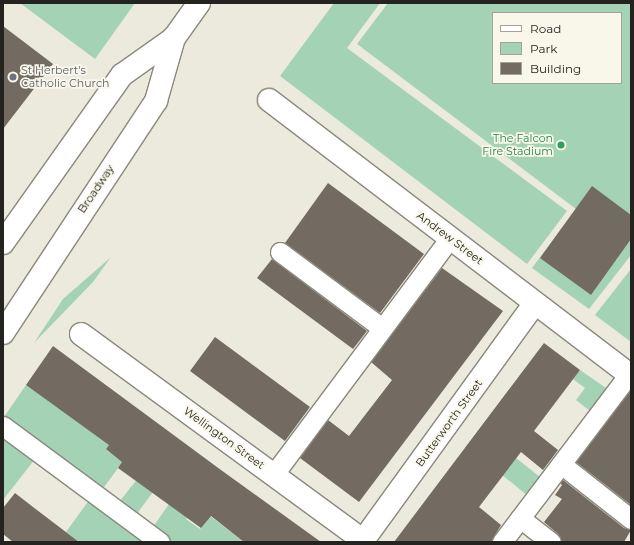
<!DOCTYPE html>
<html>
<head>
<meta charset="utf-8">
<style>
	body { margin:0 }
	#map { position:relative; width:634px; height:545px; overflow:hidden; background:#eceadd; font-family:Montserrat,sans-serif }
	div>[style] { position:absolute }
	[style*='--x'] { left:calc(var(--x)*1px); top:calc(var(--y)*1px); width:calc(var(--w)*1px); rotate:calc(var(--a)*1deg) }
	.green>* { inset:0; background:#a3d2b5 }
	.building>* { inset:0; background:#736b62 }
	.roads { filter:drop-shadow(1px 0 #8a887d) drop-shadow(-1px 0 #8a887d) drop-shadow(0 1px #8a887d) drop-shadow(0 -1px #8a887d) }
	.lane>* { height:19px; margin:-9.5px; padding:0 9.5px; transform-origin:9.5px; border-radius:9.5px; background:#fff }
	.street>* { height:22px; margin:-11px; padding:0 11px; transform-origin:11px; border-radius:11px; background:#fff }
	.highway>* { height:22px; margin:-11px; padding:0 11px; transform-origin:11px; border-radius:11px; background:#fff }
	.dots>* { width:11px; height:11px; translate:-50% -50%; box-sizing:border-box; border:2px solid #f9f7ea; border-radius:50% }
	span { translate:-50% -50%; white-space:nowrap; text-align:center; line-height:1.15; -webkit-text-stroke:3.5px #f9f7ea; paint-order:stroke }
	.worship-label { font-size:11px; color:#5b616d }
	.left { translate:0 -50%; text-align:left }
	.leisure-label { font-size:11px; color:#27864d }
	.right { translate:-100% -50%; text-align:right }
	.street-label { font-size:11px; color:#24231f }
	.frame { position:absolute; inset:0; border:4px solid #24231f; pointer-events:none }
	.legend { position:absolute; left:492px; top:12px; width:130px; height:72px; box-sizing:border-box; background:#f9f7ea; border:1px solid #a4a299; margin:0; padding:5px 7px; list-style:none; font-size:12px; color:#24231f }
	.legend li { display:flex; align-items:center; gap:8px; height:20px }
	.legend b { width:20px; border:1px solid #a4a299 }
</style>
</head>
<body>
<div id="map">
	<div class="green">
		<i style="clip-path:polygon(20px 3px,135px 3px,95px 59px)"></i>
		<i style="clip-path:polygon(334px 3px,380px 3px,347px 48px,567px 211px,527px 264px,280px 76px)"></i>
		<i style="clip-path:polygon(evenodd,388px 3px,631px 3px,631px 255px,589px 309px,532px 268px,576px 209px,357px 44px,388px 3px,493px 13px,621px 13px,621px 83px,493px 83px,493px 13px)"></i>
		<i style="clip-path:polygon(111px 257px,93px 282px,34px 343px,63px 299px)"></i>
		<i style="clip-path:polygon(631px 269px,631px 342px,595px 315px)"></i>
		<i style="clip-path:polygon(580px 370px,606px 388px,590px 411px,576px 400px,585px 388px,573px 379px)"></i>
		<i style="clip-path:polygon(26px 385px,112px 441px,106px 449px,113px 454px,129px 453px,102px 490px,4px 417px)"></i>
		<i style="clip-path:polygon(3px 437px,35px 459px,3px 500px)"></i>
		<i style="clip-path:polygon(516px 458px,540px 477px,527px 495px,502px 475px)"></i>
		<i style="clip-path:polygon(147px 467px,153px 492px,136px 515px,119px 502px)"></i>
		<i style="clip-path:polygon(90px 499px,147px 542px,79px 542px,66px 532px)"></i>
		<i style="clip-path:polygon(169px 504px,196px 505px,186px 519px,200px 529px,210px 516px,243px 541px,172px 542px,153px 527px)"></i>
	</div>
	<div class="building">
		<i style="clip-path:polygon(3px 26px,53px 64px,3px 129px)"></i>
		<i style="clip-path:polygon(328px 183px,424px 254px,380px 313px,285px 243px)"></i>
		<i style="clip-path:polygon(592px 186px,631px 215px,631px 239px,591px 295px,540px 258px)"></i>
		<i style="clip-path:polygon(272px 259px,367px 331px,353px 349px,257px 278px)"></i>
		<i style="clip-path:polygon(442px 268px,503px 311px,359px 502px,300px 458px,328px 420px,349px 436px,392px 380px,371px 362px)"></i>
		<i style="clip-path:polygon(215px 337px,310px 407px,285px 441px,190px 371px)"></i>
		<i style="clip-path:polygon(544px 343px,580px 370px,534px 431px,558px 450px,543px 470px,521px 452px,479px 507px,501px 525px,491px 542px,394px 542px)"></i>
		<i style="clip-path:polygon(53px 346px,221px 470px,321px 542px,244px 542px,211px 516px,201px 528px,118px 468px,122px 462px,106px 449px,109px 445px,26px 385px)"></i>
		<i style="clip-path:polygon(631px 390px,631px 505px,576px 462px)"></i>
		<i style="clip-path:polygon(563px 480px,624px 528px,631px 530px,624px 542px,562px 542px,558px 534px,544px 522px,562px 499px,555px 495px,562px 485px,560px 483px)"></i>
		<i style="clip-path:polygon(15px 493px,33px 507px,79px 542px,13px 542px,3px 534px,3px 508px)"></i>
	</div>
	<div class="roads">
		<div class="lane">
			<i style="--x:280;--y:252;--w:127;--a:36.7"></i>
			<i style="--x:3;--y:426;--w:195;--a:36.5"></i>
			<i style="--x:561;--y:464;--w:89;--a:38.2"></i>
			<i style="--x:274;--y:474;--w:294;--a:-53.3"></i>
			<i style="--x:520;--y:518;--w:39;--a:38"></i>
			<i style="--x:502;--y:542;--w:211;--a:-52.9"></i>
		</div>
		<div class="street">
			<i style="--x:269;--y:100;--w:455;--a:37.3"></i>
			<i style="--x:81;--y:334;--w:352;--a:36.2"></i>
			<i style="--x:362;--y:542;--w:295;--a:-54.1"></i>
		</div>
		<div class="highway">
			<i style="--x:3;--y:243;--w:206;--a:-54.7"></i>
			<i style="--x:122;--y:75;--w:64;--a:-35.4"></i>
			<i style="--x:174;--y:38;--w:43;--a:-54.5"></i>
			<i style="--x:3;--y:333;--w:278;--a:-56.6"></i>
			<i style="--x:156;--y:101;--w:66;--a:-74.1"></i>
		</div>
	</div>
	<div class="dots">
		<i style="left:13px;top:77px;background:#6b7280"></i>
		<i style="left:561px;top:145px;background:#2e9e5b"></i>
	</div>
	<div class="worship-label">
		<span class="left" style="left:21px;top:77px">St Herbert's<br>Catholic Church</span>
	</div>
	<div class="leisure-label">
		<span class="right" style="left:553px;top:145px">The Falcon<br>Fire Stadium</span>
	</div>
	<div class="street-label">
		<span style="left:96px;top:189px;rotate:-56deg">Broadway</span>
		<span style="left:450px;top:238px;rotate:37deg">Andrew Street</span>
		<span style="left:449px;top:423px;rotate:-54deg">Butterworth Street</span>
		<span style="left:224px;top:438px;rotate:36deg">Wellington Street</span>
	</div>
	<div class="frame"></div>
	<ul class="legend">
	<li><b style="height:5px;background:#fff"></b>Road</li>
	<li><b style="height:11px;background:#a3d2b5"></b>Park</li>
	<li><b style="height:11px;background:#736b62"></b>Building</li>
	</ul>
</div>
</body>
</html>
